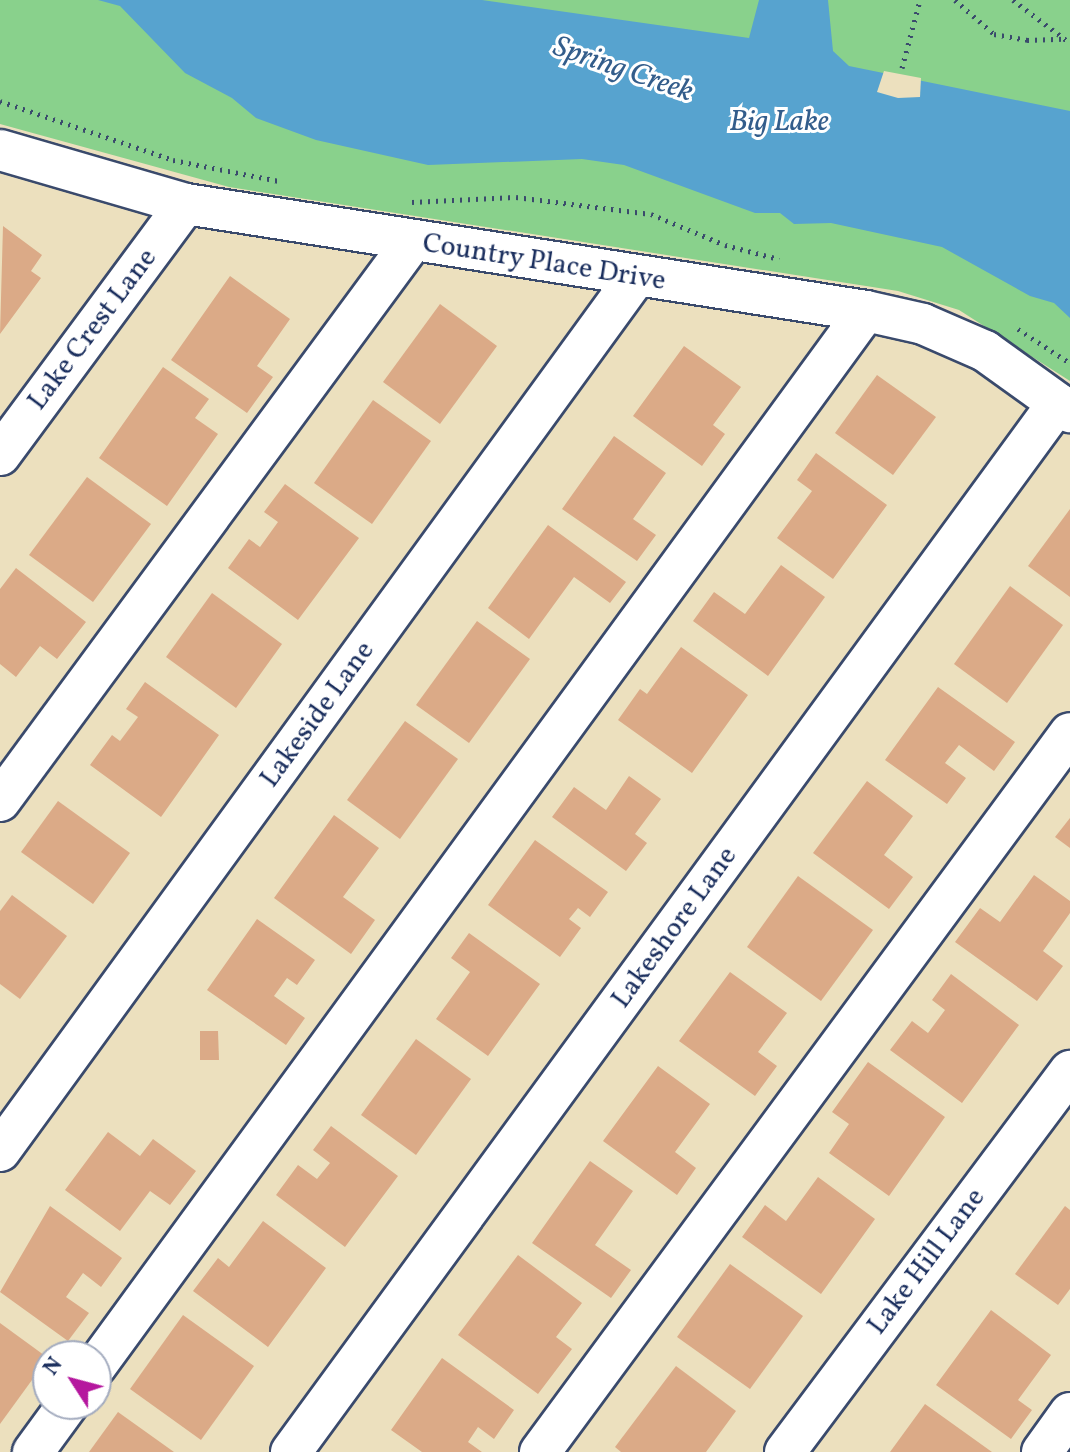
<!DOCTYPE html>
<html>
<head>
<meta charset="utf-8">
<style>
	body { margin:0 }
	#map { position:relative; width:1070px; height:1452px; overflow:hidden; background:#ece0be; font-family:Vollkorn,serif }
	div>[style] { position:absolute }
	[style*='--x'] { left:calc(var(--x)*1px); top:calc(var(--y)*1px); width:calc(var(--w)*1px); rotate:calc(var(--a)*1deg) }
	.green>* { inset:0; background:#89d18c }
	.water>* { inset:0; background:#57a3cf }
	.pier>* { inset:0; background:#ece0be }
	.building>* { inset:0; background:#dbaa87 }
	.path>* { height:5px; margin-top:-2.5px; transform-origin:0; background:repeating-linear-gradient(90deg,#3a4a6c 0 2px,transparent 0 8px) }
	.roads { filter:drop-shadow(2px 0 #3a4a6c) drop-shadow(-2px 0 #3a4a6c) drop-shadow(0 2px #3a4a6c) drop-shadow(0 -2px #3a4a6c) }
	.minor>* { height:40px; margin:-20px; padding:0 20px; transform-origin:20px; border-radius:20px; background:#fff }
	span { translate:-50% -50%; white-space:nowrap; text-align:center; line-height:1.15; -webkit-text-stroke:6px #fff; paint-order:stroke }
	.street-label { font-size:28px; color:#1b2f5e }
	.water-label { font-size:30px; color:#335d8b; font-style:italic }
	.north { position:absolute; left:32px; top:1340px; width:80px; height:80px; box-sizing:border-box; background:#fff; border:2px solid #a4acbf; border-radius:50%; rotate:306deg; font-size:22px; font-weight:700; line-height:32px; text-align:center; color:#1b2f5e }
	.north::after { content:''; display:block; margin:auto; width:28px; height:36px; background:#b5179e; clip-path:polygon(50% 0,100% 100%,50% 72%,0 100%) }
</style>
</head>
<body>
<div id="map">
	<div class="green">
		<i style="clip-path:polygon(0 0,1070px 0,1070px 381px,959px 310px,898px 291px,229px 187px,0 124px)"></i>
	</div>
	<div class="water">
		<i style="clip-path:polygon(98px 0,482px 0,749px 38px,759px 0,828px 0,833px 51px,849px 66px,1070px 111px,1070px 318px,1054px 303px,1030px 296px,942px 247px,831px 223px,794px 224px,780px 213px,755px 213px,624px 165px,582px 159px,428px 165px,316px 140px,256px 118px,232px 98px,185px 73px,120px 6px)"></i>
	</div>
	<div class="pier">
		<i style="clip-path:polygon(884px 71px,921px 78px,920px 97px,898px 98px,877px 92px)"></i>
	</div>
	<div class="building">
		<i style="clip-path:polygon(3px 226px,42px 255px,31px 271px,41px 278px,0 334px)"></i>
		<i style="clip-path:polygon(230px 276px,290px 319px,257px 366px,273px 377px,247px 413px,171px 360px)"></i>
		<i style="clip-path:polygon(440px 304px,497px 346px,440px 424px,383px 382px)"></i>
		<i style="clip-path:polygon(684px 346px,741px 387px,713px 425px,725px 434px,702px 466px,633px 416px)"></i>
		<i style="clip-path:polygon(163px 367px,209px 399px,195px 418px,218px 434px,167px 506px,99px 458px)"></i>
		<i style="clip-path:polygon(877px 375px,936px 417px,893px 475px,835px 433px)"></i>
		<i style="clip-path:polygon(373px 400px,431px 441px,372px 524px,314px 483px)"></i>
		<i style="clip-path:polygon(614px 436px,666px 473px,633px 519px,656px 535px,637px 561px,562px 509px)"></i>
		<i style="clip-path:polygon(816px 453px,887px 505px,833px 579px,777px 538px,812px 491px,797px 480px)"></i>
		<i style="clip-path:polygon(87px 477px,151px 524px,93px 602px,29px 555px)"></i>
		<i style="clip-path:polygon(285px 484px,359px 538px,298px 620px,228px 568px,249px 539px,260px 547px,278px 522px,264px 512px)"></i>
		<i style="clip-path:polygon(1070px 509px,1070px 597px,1028px 566px)"></i>
		<i style="clip-path:polygon(548px 525px,626px 582px,610px 603px,574px 577px,529px 639px,488px 608px)"></i>
		<i style="clip-path:polygon(781px 565px,825px 597px,768px 676px,693px 621px,714px 592px,745px 614px)"></i>
		<i style="clip-path:polygon(16px 568px,86px 622px,57px 659px,40px 646px,16px 677px,0 664px,0 589px)"></i>
		<i style="clip-path:polygon(1010px 586px,1063px 625px,1007px 703px,954px 664px)"></i>
		<i style="clip-path:polygon(212px 593px,282px 644px,236px 708px,166px 657px)"></i>
		<i style="clip-path:polygon(477px 621px,530px 659px,469px 743px,416px 705px)"></i>
		<i style="clip-path:polygon(681px 647px,748px 695px,692px 773px,618px 720px,640px 689px,647px 694px)"></i>
		<i style="clip-path:polygon(145px 682px,219px 735px,161px 817px,90px 765px,112px 735px,120px 741px,138px 717px,126px 709px)"></i>
		<i style="clip-path:polygon(938px 687px,1015px 742px,994px 771px,959px 745px,945px 763px,966px 778px,947px 804px,885px 760px)"></i>
		<i style="clip-path:polygon(405px 721px,458px 759px,400px 839px,347px 800px)"></i>
		<i style="clip-path:polygon(629px 776px,661px 799px,635px 834px,647px 843px,626px 871px,552px 817px,574px 787px,606px 810px)"></i>
		<i style="clip-path:polygon(867px 781px,913px 816px,884px 855px,913px 877px,889px 909px,813px 853px)"></i>
		<i style="clip-path:polygon(58px 801px,130px 853px,93px 904px,21px 852px)"></i>
		<i style="clip-path:polygon(334px 815px,379px 848px,343px 897px,375px 920px,351px 954px,274px 898px)"></i>
		<i style="clip-path:polygon(1070px 818px,1070px 848px,1055px 837px)"></i>
		<i style="clip-path:polygon(535px 840px,608px 892px,590px 917px,578px 908px,569px 919px,581px 928px,560px 957px,488px 905px)"></i>
		<i style="clip-path:polygon(1034px 875px,1070px 901px,1070px 913px,1043px 951px,1063px 966px,1037px 1001px,955px 942px,980px 908px,1000px 922px)"></i>
		<i style="clip-path:polygon(798px 876px,873px 930px,821px 1001px,747px 947px)"></i>
		<i style="clip-path:polygon(12px 895px,67px 936px,20px 999px,0 984px,0 911px)"></i>
		<i style="clip-path:polygon(257px 919px,315px 960px,297px 985px,287px 978px,274px 996px,305px 1018px,286px 1045px,207px 990px)"></i>
		<i style="clip-path:polygon(469px 933px,540px 984px,488px 1056px,436px 1019px,470px 972px,451px 958px)"></i>
		<i style="clip-path:polygon(730px 972px,787px 1013px,758px 1052px,777px 1066px,755px 1096px,679px 1041px)"></i>
		<i style="clip-path:polygon(951px 974px,1019px 1025px,962px 1103px,890px 1050px,912px 1021px,928px 1033px,945px 1010px,932px 1000px)"></i>
		<i style="clip-path:polygon(200px 1031px,218px 1031px,219px 1060px,200px 1060px)"></i>
		<i style="clip-path:polygon(416px 1039px,471px 1079px,416px 1155px,361px 1115px)"></i>
		<i style="clip-path:polygon(868px 1062px,945px 1117px,889px 1196px,829px 1153px,849px 1124px,832px 1112px)"></i>
		<i style="clip-path:polygon(658px 1066px,710px 1104px,675px 1152px,696px 1168px,677px 1195px,603px 1141px)"></i>
		<i style="clip-path:polygon(331px 1126px,398px 1176px,345px 1247px,276px 1195px,298px 1165px,317px 1179px,330px 1163px,313px 1150px)"></i>
		<i style="clip-path:polygon(108px 1132px,140px 1156px,153px 1139px,196px 1171px,170px 1205px,150px 1191px,120px 1231px,65px 1190px)"></i>
		<i style="clip-path:polygon(590px 1161px,633px 1191px,595px 1245px,631px 1270px,611px 1298px,532px 1243px)"></i>
		<i style="clip-path:polygon(818px 1177px,875px 1219px,821px 1294px,742px 1237px,765px 1205px,786px 1221px)"></i>
		<i style="clip-path:polygon(50px 1206px,122px 1258px,101px 1287px,83px 1273px,66px 1297px,89px 1313px,68px 1341px,0 1292px)"></i>
		<i style="clip-path:polygon(1065px 1206px,1070px 1210px,1070px 1289px,1058px 1305px,1015px 1274px)"></i>
		<i style="clip-path:polygon(263px 1221px,326px 1268px,268px 1347px,193px 1291px,218px 1258px,229px 1267px)"></i>
		<i style="clip-path:polygon(518px 1255px,582px 1303px,556px 1337px,572px 1349px,538px 1394px,458px 1335px)"></i>
		<i style="clip-path:polygon(730px 1264px,803px 1316px,750px 1389px,677px 1337px)"></i>
		<i style="clip-path:polygon(991px 1310px,1051px 1355px,1018px 1400px,1032px 1410px,1011px 1439px,936px 1385px)"></i>
		<i style="clip-path:polygon(183px 1315px,254px 1366px,201px 1440px,130px 1389px)"></i>
		<i style="clip-path:polygon(0 1323px,48px 1358px,0 1424px)"></i>
		<i style="clip-path:polygon(442px 1358px,514px 1410px,494px 1439px,478px 1427px,468px 1442px,482px 1452px,422px 1452px,391px 1430px)"></i>
		<i style="clip-path:polygon(676px 1366px,736px 1411px,706px 1452px,621px 1452px,615px 1447px)"></i>
		<i style="clip-path:polygon(925px 1404px,992px 1452px,890px 1452px)"></i>
		<i style="clip-path:polygon(118px 1412px,174px 1452px,89px 1452px)"></i>
	</div>
	<div class="path">
		<i style="--x:955;--y:0;--w:52;--a:41.1"></i>
		<i style="--x:994;--y:34;--w:34;--a:10"></i>
		<i style="--x:1027;--y:40;--w:36;--a:-2"></i>
		<i style="--x:1013;--y:0;--w:71;--a:37"></i>
		<i style="--x:902;--y:68;--w:70;--a:-75.2"></i>
		<i style="--x:0;--y:101;--w:183;--a:18.8"></i>
		<i style="--x:173;--y:160;--w:108;--a:11.2"></i>
		<i style="--x:412;--y:202;--w:104;--a:-2.8"></i>
		<i style="--x:516;--y:197;--w:136;--a:7.2"></i>
		<i style="--x:651;--y:214;--w:80;--a:22.7"></i>
		<i style="--x:725;--y:245;--w:56;--a:14.5"></i>
		<i style="--x:1018;--y:329;--w:62;--a:33.2"></i>
	</div>
	<div class="roads">
		<div class="minor">
			<i style="--x:0;--y:150;--w:194;--a:16.2"></i>
			<i style="--x:186;--y:204;--w:688;--a:8.94"></i>
			<i style="--x:866;--y:311;--w:58;--a:12.8"></i>
			<i style="--x:923;--y:324;--w:68;--a:23.5"></i>
			<i style="--x:985;--y:351;--w:105;--a:35.7"></i>
			<i style="--x:0;--y:455;--w:312;--a:-53.5"></i>
			<i style="--x:0;--y:801;--w:693;--a:-53.63"></i>
			<i style="--x:0;--y:1151;--w:1080;--a:-53.97"></i>
			<i style="--x:96;--y:1366;--w:1306;--a:-53.88"></i>
			<i style="--x:33;--y:1452;--w:59;--a:-53.9"></i>
			<i style="--x:291;--y:1452;--w:1299;--a:-53.83"></i>
			<i style="--x:540;--y:1452;--w:893;--a:-53.6"></i>
			<i style="--x:785;--y:1452;--w:476;--a:-53.2"></i>
			<i style="--x:1042;--y:1452;--w:48;--a:-54.3"></i>
		</div>
	</div>
	<div class="street-label">
		<span style="left:544px;top:263px;rotate:9deg">Country Place Drive</span>
		<span style="left:93px;top:330px;rotate:-53deg">Lake Crest Lane</span>
		<span style="left:318px;top:715px;rotate:-54deg">Lakeside Lane</span>
		<span style="left:675px;top:928px;rotate:-54deg">Lakeshore Lane</span>
		<span style="left:927px;top:1262px;rotate:-53deg">Lake Hill Lane</span>
	</div>
	<div class="water-label">
		<span style="left:623px;top:70px;rotate:19deg">Spring Creek</span>
		<span style="left:779px;top:122px">Big Lake</span>
	</div>
	<div class="north">N</div>
</div>
</body>
</html>
